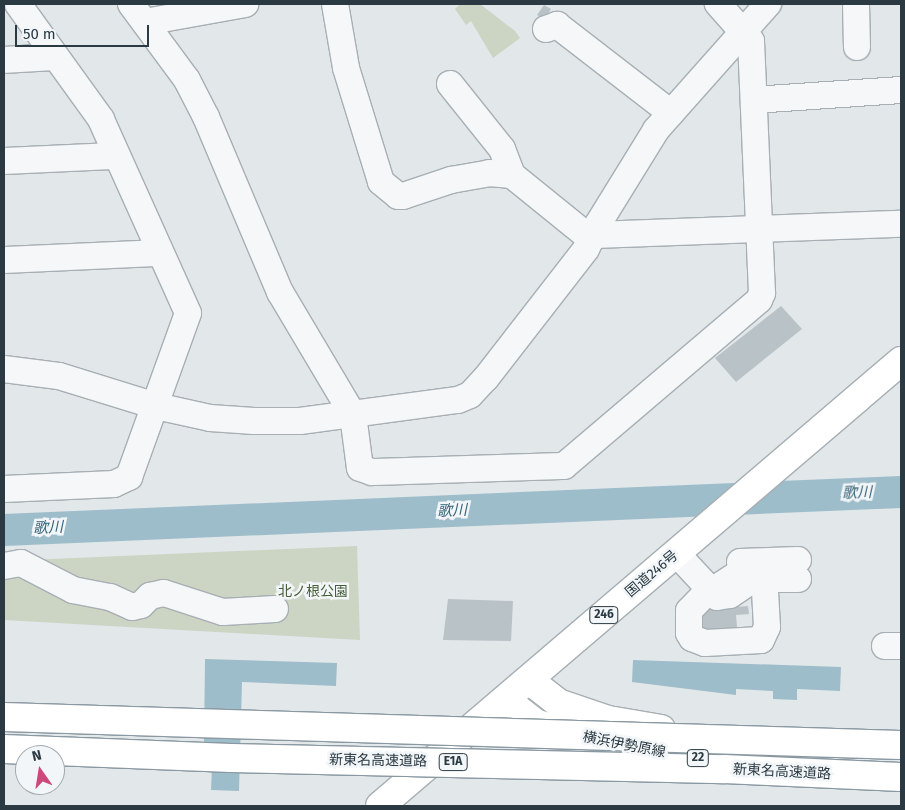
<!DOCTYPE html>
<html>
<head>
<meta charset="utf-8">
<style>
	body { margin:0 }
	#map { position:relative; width:905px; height:810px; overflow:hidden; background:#e2e7ea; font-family:"Fira Sans","Noto Sans JP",sans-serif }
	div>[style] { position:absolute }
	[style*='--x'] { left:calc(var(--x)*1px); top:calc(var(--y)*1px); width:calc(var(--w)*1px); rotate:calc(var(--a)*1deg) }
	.green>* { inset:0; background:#ccd4c3 }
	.water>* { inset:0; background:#9ebdca }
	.river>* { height:32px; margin:-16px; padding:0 16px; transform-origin:16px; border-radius:16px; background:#9ebdca }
	.building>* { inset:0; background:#b9c2c7 }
	.roads { filter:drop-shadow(1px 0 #a7afb4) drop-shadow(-1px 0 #a7afb4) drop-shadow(0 1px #a7afb4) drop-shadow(0 -1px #a7afb4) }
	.minor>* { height:26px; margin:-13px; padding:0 13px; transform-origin:13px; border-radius:13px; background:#f5f7f9 }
	.major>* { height:28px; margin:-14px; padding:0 14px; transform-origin:14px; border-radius:14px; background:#fff }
	.highway>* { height:28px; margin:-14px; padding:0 14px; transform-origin:14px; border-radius:14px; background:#fff }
	.bridges { filter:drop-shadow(1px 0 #8a98a1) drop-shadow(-1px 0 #8a98a1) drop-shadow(0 1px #8a98a1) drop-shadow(0 -1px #8a98a1) }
	.highway-bridge>* { height:28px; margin:-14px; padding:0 14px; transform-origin:14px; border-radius:14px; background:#fff }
	span { translate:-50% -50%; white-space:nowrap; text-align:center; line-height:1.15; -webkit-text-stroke:5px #f2f6f8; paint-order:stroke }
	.shield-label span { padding:1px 4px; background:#f2f6f8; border:1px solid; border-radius:4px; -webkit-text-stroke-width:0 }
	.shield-label { font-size:12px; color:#2a3942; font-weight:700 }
	.street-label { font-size:14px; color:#2a3942 }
	.park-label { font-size:14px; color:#485e38 }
	.water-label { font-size:15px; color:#356176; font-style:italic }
	.frame { position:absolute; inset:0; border:5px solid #2a3942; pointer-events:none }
	.north { position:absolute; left:15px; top:745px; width:50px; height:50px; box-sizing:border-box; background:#f2f6f8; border:1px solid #a2aaaf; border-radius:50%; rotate:347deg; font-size:14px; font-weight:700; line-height:20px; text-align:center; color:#2a3942 }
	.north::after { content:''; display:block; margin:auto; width:18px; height:22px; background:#cd497c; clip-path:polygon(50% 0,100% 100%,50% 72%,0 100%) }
	.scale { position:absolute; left:15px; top:25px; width:134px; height:22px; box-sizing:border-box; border:2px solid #2a3942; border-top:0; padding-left:6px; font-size:15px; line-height:18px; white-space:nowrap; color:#2a3942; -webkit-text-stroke:4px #f2f6f8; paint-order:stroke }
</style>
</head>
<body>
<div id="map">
	<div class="green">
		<i style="clip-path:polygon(460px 4px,480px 4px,515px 31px,520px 38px,493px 58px,471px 21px,466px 25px,455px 9px)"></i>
		<i style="clip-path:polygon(357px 546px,360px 640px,4px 620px,4px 561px)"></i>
	</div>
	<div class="water">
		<i style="clip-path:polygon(205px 659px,337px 663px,336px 686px,242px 682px,239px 791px,211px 790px,213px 743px,204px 742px)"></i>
		<i style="clip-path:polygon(633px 660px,841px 667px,840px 691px,797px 689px,797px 700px,773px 699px,773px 691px,736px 689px,736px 695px,632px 682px)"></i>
	</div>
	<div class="river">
		<i style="--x:4;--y:530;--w:898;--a:-2.43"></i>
	</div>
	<div class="building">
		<i style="clip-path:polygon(544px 5px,551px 9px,545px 19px,537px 15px)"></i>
		<i style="clip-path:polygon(781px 306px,802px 329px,736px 382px,715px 358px)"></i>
		<i style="clip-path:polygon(448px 599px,513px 601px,511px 641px,443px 640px)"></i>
		<i style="clip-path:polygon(748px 606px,749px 614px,736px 615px,738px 638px,712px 640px,711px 629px,699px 630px,697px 610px)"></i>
	</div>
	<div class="roads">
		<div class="minor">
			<i style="--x:131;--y:4;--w:94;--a:53.6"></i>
			<i style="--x:187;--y:80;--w:42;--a:62.8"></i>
			<i style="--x:206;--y:117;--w:190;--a:67.1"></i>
			<i style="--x:280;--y:292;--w:143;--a:59.3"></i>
			<i style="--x:353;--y:415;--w:53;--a:82.5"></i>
			<i style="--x:360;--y:468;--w:13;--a:18"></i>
			<i style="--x:372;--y:472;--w:192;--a:-1.8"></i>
			<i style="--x:564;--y:466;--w:256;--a:-40.4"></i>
			<i style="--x:759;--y:300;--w:8;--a:-67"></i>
			<i style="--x:762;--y:293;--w:252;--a:-92.5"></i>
			<i style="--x:751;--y:41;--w:50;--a:-131.7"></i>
			<i style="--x:335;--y:4;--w:65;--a:80.2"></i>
			<i style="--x:346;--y:68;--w:119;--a:72.9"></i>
			<i style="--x:381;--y:182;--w:22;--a:39"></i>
			<i style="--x:398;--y:196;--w:5;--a:0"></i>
			<i style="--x:403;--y:196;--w:51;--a:-18.4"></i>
			<i style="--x:451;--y:180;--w:39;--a:-10"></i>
			<i style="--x:489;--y:173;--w:23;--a:5"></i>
			<i style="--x:512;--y:175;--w:102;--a:39"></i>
			<i style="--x:856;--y:4;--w:43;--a:88.7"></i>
			<i style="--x:145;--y:22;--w:102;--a:-10.2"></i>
			<i style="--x:546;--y:29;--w:12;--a:-20"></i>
			<i style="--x:557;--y:25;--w:144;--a:37.7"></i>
			<i style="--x:4;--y:60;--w:50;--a:-3.4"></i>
			<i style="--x:450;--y:84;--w:83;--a:51.3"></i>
			<i style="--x:502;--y:149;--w:28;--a:69"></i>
			<i style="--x:754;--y:100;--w:147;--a:-3.9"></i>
			<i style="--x:4;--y:161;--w:112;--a:-2.6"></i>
			<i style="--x:594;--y:235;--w:307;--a:-2.1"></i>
			<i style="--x:4;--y:260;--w:155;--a:-2.6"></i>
			<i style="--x:4;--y:369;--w:55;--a:7.3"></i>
			<i style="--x:59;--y:376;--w:102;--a:17.2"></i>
			<i style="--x:156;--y:406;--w:55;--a:12.5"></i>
			<i style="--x:210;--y:418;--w:44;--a:3.9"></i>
			<i style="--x:254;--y:421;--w:46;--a:0"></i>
			<i style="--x:300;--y:421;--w:159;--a:-7.6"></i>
			<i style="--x:458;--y:400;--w:13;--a:-23"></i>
			<i style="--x:470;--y:395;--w:23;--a:-47"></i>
			<i style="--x:486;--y:378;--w:163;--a:-52.2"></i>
			<i style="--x:586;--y:249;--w:28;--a:-64"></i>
			<i style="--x:598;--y:224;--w:110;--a:-58.3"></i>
			<i style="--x:656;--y:130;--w:169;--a:-48.4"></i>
			<i style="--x:4;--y:489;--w:110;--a:-2.6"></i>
			<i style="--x:114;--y:484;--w:17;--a:-25"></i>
			<i style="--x:129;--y:477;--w:174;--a:-70.2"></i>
			<i style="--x:188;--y:313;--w:213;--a:-114.2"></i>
			<i style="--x:101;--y:119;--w:142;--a:-125.8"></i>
			<i style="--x:676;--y:553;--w:60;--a:47"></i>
			<i style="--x:717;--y:597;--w:13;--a:-9"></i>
			<i style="--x:730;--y:595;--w:29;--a:-34"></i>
			<i style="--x:754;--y:579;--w:44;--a:0"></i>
			<i style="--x:740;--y:562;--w:58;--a:-2"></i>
			<i style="--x:4;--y:566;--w:17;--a:-10"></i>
			<i style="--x:21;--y:563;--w:59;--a:27.4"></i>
			<i style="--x:73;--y:590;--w:38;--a:11"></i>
			<i style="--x:110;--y:597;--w:24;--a:24"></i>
			<i style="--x:132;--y:607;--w:9;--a:-13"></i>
			<i style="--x:141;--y:605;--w:13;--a:-45"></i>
			<i style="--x:150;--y:596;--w:14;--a:-12"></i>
			<i style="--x:164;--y:593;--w:62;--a:17.9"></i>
			<i style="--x:223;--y:612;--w:52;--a:-3.3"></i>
			<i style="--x:710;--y:589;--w:30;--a:134"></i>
			<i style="--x:689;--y:611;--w:22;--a:90"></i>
			<i style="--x:689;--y:633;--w:6;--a:59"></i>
			<i style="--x:692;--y:638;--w:14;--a:21"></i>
			<i style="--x:705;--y:643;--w:56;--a:-3.1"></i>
			<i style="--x:761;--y:640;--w:14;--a:-65"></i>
			<i style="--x:767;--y:627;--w:53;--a:-93.2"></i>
			<i style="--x:764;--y:574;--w:7;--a:-146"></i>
			<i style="--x:758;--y:570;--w:17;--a:173"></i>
			<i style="--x:741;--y:572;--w:35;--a:147"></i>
			<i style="--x:885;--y:646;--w:16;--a:0"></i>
		</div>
		<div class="major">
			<i style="--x:529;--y:680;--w:37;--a:38"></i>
			<i style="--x:558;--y:703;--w:53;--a:18.8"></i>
			<i style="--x:608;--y:720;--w:54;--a:9.6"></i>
			<i style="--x:506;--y:700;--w:37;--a:38"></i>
			<i style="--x:535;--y:723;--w:32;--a:18"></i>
			<i style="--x:617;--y:745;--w:94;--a:9.2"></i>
		</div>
		<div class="highway">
			<i style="--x:380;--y:806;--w:685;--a:-40.5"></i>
		</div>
	</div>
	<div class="bridges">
		<div class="highway-bridge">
			<i style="--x:4;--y:717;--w:897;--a:1.79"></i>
			<i style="--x:4;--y:749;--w:227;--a:2.3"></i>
			<i style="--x:231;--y:758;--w:493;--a:1.3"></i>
			<i style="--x:724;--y:769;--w:177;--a:2.6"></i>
		</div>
	</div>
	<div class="shield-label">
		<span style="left:604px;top:615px">246</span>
		<span style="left:698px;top:758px">22</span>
		<span style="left:453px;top:762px">E1A</span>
	</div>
	<div class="street-label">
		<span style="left:652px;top:574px;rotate:-40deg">国道246号</span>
		<span style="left:624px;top:745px;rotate:11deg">横浜伊勢原線</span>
		<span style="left:378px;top:761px;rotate:1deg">新東名高速道路</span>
		<span style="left:782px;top:772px;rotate:3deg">新東名高速道路</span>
	</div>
	<div class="park-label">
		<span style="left:313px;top:592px">北ノ根公園</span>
	</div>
	<div class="water-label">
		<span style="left:857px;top:493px;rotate:-2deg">歌川</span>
		<span style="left:452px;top:511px;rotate:-2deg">歌川</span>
		<span style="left:48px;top:528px;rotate:-2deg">歌川</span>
	</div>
	<div class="frame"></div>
	<div class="north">N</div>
	<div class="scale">50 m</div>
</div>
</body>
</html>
